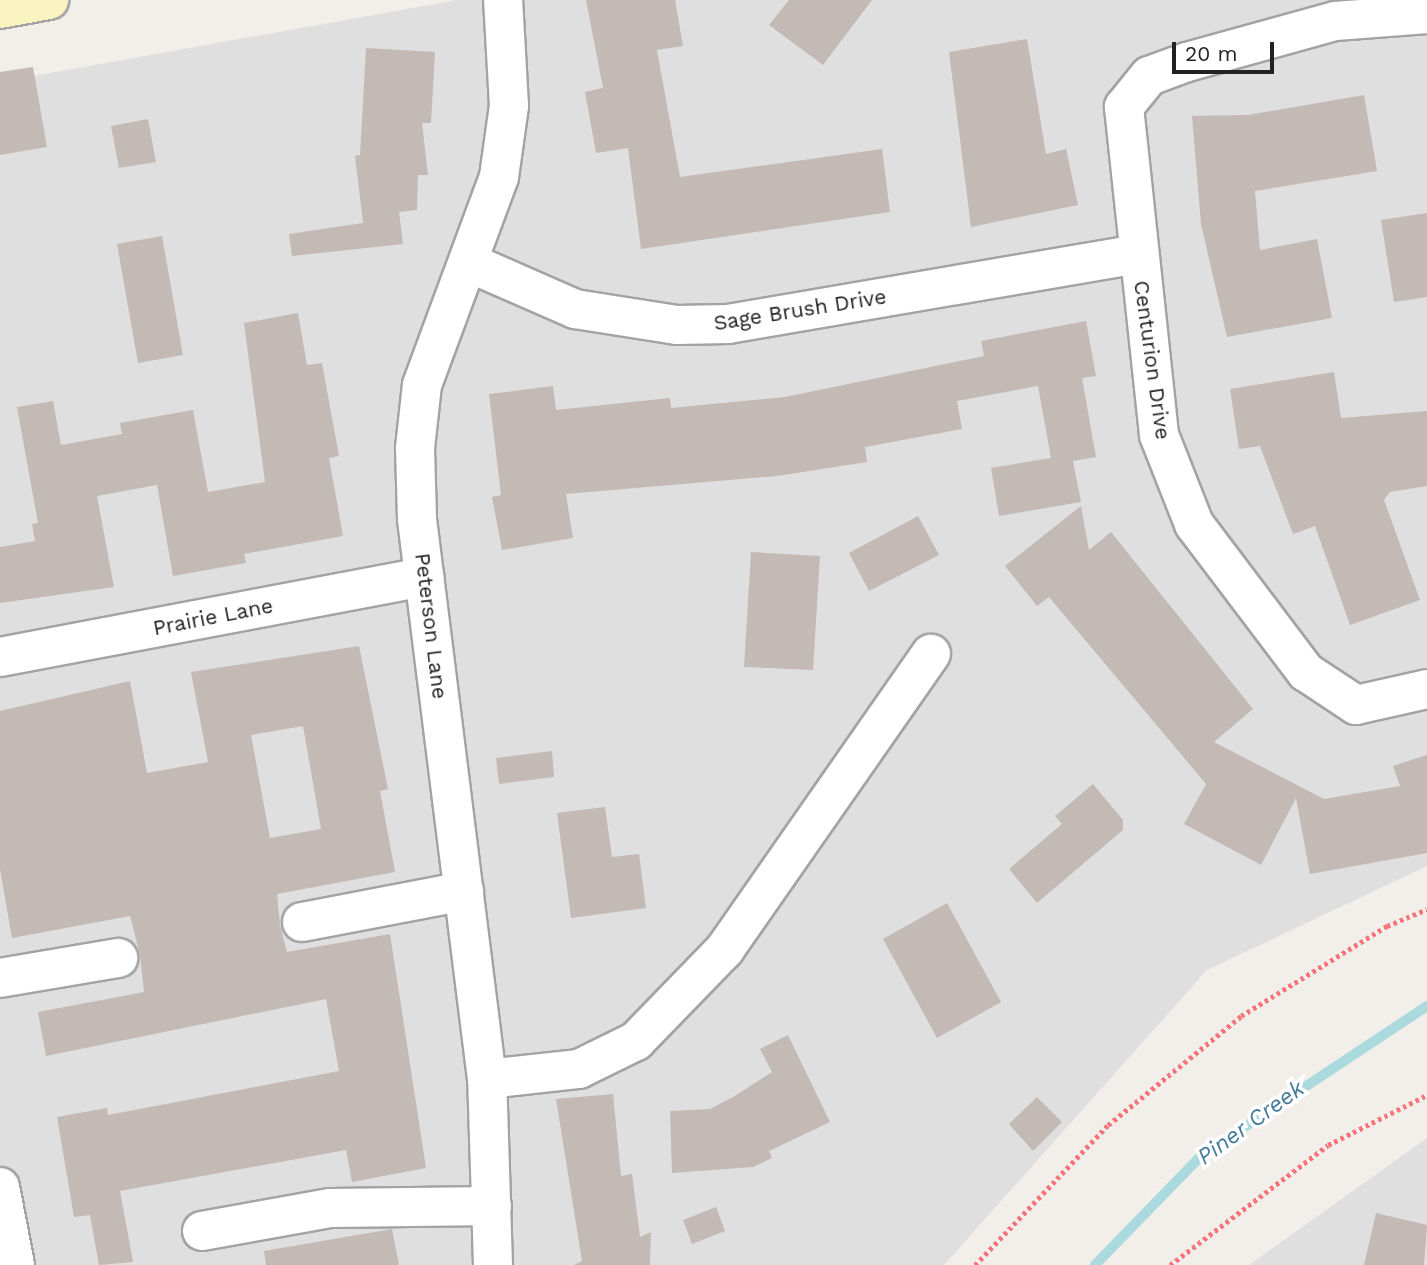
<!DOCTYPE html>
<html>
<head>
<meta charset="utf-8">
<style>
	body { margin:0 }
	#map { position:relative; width:1427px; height:1265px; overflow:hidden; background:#f2eee9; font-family:"Work Sans",sans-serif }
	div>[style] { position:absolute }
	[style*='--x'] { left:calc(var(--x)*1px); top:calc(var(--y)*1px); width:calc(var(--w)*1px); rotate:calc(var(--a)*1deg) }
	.residential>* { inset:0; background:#e0dfdf }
	.stream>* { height:10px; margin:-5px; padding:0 5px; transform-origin:5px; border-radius:5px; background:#abdade }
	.building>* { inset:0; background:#c3b9b5 }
	.path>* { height:4.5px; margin-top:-2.25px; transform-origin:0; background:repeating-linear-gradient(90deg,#f8747a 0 3.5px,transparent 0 7px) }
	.roads { filter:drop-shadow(2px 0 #a3a3a3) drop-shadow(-2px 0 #a3a3a3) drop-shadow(0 2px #a3a3a3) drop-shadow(0 -2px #a3a3a3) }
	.minor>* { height:38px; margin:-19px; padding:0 19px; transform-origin:19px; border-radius:19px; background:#fff }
	.secondary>* { height:38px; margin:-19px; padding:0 19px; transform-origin:19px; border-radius:19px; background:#f9f4c0 }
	span { translate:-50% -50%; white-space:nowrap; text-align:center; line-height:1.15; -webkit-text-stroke:7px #fff; paint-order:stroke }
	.street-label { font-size:21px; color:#222 }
	.water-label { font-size:23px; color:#457b9a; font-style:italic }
	.scale { position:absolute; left:1172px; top:42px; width:102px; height:32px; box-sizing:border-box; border:4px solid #222; border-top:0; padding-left:9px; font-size:21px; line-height:24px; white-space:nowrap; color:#222; -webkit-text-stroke:5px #fff; paint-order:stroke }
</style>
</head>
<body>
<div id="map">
	<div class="residential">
		<i style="clip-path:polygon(457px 0,1427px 0,1427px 866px,1207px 970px,944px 1265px,0 1265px,0 82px)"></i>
		<i style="clip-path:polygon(1427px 1138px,1427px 1265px,1249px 1265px)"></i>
	</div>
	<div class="stream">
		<i style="--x:1095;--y:1265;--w:153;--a:-45.8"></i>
		<i style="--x:1202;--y:1155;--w:270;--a:-33.5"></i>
	</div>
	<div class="building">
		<i style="clip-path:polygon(586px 0,675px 0,683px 46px,657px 50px,680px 177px,882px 149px,890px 212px,641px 249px,628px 148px,596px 153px,585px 92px,603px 88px)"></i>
		<i style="clip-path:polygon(789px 0,872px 0,823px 65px,769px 25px)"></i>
		<i style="clip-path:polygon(1027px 39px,1046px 154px,1066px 149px,1078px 205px,971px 227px,949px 52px)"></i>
		<i style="clip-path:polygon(366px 48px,435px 52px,431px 123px,422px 123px,428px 175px,418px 175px,417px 210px,399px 212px,403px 244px,292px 256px,289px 234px,363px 223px,355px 156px,360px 155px)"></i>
		<i style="clip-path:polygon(33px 67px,47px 147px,0 155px,0 72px)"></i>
		<i style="clip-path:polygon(1364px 95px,1377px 171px,1255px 191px,1260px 250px,1317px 239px,1332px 318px,1227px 337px,1201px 224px,1192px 116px,1248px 115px)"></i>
		<i style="clip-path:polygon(148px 119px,156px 162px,119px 168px,111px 126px)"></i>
		<i style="clip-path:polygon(1427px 213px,1427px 297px,1394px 302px,1381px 220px)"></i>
		<i style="clip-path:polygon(162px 236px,183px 355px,138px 363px,117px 244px)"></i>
		<i style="clip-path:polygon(298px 313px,307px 365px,322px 363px,339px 456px,329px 458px,343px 536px,244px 554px,246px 563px,173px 576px,157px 485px,97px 496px,114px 587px,0 603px,0 547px,35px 541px,32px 524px,38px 523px,17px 407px,53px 401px,61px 445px,122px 434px,120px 423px,193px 410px,208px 492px,265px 482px,244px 323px)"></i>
		<i style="clip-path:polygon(1086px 321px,1096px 376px,1082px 378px,1096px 457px,1073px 461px,1081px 502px,999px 516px,991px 468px,1051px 458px,1038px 386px,957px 401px,962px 429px,865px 447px,867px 462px,777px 476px,566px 494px,573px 538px,502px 550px,492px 497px,501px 495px,489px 394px,553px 386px,556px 410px,670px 398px,671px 408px,785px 397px,984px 356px,981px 341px)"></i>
		<i style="clip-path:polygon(1334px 372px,1341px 418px,1427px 411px,1427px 486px,1390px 492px,1384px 500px,1420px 600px,1350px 625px,1315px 526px,1293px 534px,1260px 446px,1239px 449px,1230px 389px)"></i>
		<i style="clip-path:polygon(1081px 506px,1089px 550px,1111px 532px,1253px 709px,1214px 742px,1324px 799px,1400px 786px,1393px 766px,1427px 755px,1427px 853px,1310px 874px,1296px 798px,1261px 865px,1184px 824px,1206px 784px,1049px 597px,1037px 606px,1005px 566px)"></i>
		<i style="clip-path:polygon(918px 516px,939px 555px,869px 591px,849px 553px)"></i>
		<i style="clip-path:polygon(751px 552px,820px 556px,813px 670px,744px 667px)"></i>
		<i style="clip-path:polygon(evenodd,359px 646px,388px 789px,380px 791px,395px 872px,277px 894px,280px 925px,287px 952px,390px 934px,426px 1168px,352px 1182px,346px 1150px,120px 1191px,133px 1262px,99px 1265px,90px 1215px,74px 1217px,57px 1117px,107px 1108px,108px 1115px,339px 1071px,326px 999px,46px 1056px,38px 1012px,144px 992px,140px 955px,130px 916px,12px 938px,0 869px,0 711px,130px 681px,147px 773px,208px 762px,191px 672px,359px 646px,303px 726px,321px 829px,270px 838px,251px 735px,303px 726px)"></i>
		<i style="clip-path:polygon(552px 751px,554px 777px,499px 784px,496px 758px)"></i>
		<i style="clip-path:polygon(1093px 784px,1123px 820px,1123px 830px,1037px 903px,1009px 869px,1062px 824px,1055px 816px)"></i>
		<i style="clip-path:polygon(605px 807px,612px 857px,639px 854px,646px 908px,571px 918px,557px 813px)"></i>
		<i style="clip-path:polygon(947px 903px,1001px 1002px,937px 1038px,883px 939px)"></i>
		<i style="clip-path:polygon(788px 1035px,830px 1122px,769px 1151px,772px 1158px,753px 1167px,672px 1173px,670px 1111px,710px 1109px,733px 1097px,772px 1072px,760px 1049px)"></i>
		<i style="clip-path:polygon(613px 1094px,621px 1176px,632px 1174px,640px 1237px,651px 1232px,650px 1265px,574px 1265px,582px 1261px,556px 1099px)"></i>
		<i style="clip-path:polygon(1037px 1097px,1062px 1122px,1033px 1151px,1009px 1124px)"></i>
		<i style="clip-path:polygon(716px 1207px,725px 1231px,692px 1244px,683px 1220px)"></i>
		<i style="clip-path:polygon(1376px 1213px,1427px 1225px,1424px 1265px,1364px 1265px)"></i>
		<i style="clip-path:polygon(392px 1229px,399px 1265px,266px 1265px,264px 1251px)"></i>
	</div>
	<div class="path">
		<i style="--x:975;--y:1265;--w:193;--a:-46.5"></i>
		<i style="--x:1108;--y:1125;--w:172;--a:-39.3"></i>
		<i style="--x:1241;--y:1016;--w:172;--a:-31.7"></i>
		<i style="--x:1387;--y:926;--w:43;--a:-23"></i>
		<i style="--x:1170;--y:1265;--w:198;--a:-37.2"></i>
		<i style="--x:1328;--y:1145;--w:111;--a:-26.8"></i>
	</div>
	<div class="roads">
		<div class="minor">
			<i style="--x:1427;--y:14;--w:92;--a:175.6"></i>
			<i style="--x:1335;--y:21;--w:154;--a:164.5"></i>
			<i style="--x:1187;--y:62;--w:40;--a:159.8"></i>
			<i style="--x:1149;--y:76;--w:40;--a:129"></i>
			<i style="--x:1124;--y:107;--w:330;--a:83.9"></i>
			<i style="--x:1159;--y:435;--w:96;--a:68.5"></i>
			<i style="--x:1194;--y:524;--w:186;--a:52.9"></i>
			<i style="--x:1306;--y:672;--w:60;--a:33.4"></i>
			<i style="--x:1356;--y:705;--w:73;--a:-12.7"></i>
			<i style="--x:470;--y:263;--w:115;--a:23.7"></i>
			<i style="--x:575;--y:309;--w:103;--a:8.9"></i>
			<i style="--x:677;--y:325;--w:51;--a:-1.1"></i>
			<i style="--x:728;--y:324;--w:416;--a:-9.7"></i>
			<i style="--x:0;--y:657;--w:432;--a:-10.7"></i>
			<i style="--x:302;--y:922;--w:165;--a:-10.8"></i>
			<i style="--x:0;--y:978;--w:120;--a:-9.6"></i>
			<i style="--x:487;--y:1079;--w:93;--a:-6.2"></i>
			<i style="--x:579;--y:1069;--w:64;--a:-26.2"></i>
			<i style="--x:636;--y:1041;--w:128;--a:-45.9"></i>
			<i style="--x:725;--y:949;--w:360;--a:-55.1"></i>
			<i style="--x:0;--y:1187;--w:79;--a:79.1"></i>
			<i style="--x:202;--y:1231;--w:130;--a:-10.2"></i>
			<i style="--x:330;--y:1208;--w:162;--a:-0.7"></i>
			<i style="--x:493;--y:1265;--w:186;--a:-91.8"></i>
			<i style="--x:487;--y:1079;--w:564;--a:-97.13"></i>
			<i style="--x:417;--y:519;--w:71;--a:-91.6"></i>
			<i style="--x:415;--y:448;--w:63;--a:-83.7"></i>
			<i style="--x:422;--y:385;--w:222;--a:-69.7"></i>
			<i style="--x:499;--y:177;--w:72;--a:-82"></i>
			<i style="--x:509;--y:106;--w:106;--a:-93.2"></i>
		</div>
		<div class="secondary">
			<i style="--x:0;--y:9;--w:50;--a:-10.4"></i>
		</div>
	</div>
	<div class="street-label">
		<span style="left:800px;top:310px;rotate:-9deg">Sage Brush Drive</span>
		<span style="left:1152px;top:360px;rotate:82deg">Centurion Drive</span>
		<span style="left:213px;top:617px;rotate:-11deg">Prairie Lane</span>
		<span style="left:431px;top:626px;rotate:83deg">Peterson Lane</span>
	</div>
	<div class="water-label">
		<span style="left:1251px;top:1123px;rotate:-36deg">Piner Creek</span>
	</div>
	<div class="scale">20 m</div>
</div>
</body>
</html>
